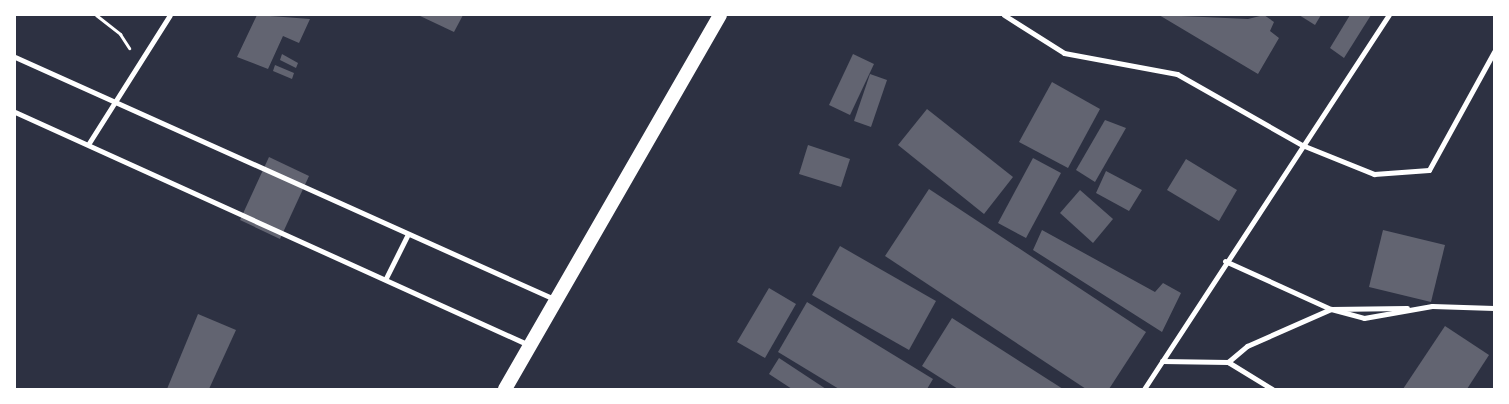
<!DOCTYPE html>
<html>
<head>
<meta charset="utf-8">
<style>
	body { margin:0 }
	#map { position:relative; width:1509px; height:404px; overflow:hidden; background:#2d3142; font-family:"Libre Baskerville",serif }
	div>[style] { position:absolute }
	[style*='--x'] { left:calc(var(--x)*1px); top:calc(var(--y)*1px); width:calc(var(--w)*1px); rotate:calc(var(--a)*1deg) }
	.building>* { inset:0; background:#626471 }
	.path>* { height:3px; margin:-1.5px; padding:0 1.5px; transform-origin:1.5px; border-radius:1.5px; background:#fff }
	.minor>* { height:5px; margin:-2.5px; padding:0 2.5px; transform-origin:2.5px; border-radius:2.5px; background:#fff }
	.trunk>* { height:14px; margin:-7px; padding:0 7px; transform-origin:7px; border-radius:7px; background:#fff }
	span { translate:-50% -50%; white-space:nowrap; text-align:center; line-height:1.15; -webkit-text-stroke:4.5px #fff; paint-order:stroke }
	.frame { position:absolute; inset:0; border:16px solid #fff; pointer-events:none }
</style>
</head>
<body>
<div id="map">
	<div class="building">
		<i style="clip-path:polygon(257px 15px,310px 19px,299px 43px,283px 36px,268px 69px,237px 57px)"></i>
		<i style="clip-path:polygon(418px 15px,463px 15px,454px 32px)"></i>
		<i style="clip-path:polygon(1159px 15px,1248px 19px,1264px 15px,1274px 22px,1270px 31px,1279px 38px,1258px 74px)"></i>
		<i style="clip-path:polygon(1299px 15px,1321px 15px,1315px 25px)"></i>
		<i style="clip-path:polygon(1350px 15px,1371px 15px,1344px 58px,1330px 48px)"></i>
		<i style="clip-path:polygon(282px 54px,298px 63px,296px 68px,280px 60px)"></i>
		<i style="clip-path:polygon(853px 54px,874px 64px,850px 115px,829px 105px)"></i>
		<i style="clip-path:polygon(275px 65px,294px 73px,292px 79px,273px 71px)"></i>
		<i style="clip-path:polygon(870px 74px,887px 80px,871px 127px,854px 121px)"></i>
		<i style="clip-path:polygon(1052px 82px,1100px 109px,1068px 168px,1019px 142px)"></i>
		<i style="clip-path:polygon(927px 109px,1013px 177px,984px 214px,898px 145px)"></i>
		<i style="clip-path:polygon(1105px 120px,1126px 128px,1095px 182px,1076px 170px)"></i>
		<i style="clip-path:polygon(808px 145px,850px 159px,841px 187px,799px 174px)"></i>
		<i style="clip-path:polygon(269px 157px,309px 176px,280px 239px,240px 220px)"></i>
		<i style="clip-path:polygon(1033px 158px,1061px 173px,1026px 238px,998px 223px)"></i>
		<i style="clip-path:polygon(1186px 159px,1237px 190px,1219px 221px,1167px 190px)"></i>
		<i style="clip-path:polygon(1106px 171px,1142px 190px,1129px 211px,1096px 193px)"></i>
		<i style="clip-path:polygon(929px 189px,1146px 332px,1109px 389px,1086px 389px,885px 256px)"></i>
		<i style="clip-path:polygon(1080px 190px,1113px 219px,1093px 243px,1060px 213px)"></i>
		<i style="clip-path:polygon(1042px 230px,1155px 292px,1163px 283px,1181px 293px,1162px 332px,1033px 250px)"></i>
		<i style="clip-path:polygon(1383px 230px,1445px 245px,1431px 302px,1369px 287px)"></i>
		<i style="clip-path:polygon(840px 246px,936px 301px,909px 350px,812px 295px)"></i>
		<i style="clip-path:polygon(769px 288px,796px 304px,765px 358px,737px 342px)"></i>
		<i style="clip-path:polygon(807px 302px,933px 379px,927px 389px,839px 389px,778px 352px)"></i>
		<i style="clip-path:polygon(198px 314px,236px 330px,209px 389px,167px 389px)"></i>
		<i style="clip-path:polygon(952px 318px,1063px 389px,958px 389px,922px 366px)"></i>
		<i style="clip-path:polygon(1445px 326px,1489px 355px,1467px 389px,1403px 389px)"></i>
		<i style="clip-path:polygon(779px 358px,826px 389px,792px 389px,769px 374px)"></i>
	</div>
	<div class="path">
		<i style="--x:96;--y:15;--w:31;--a:38"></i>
		<i style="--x:120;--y:34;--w:17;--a:57"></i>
	</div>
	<div class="minor">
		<i style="--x:1004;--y:15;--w:71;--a:32.3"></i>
		<i style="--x:1064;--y:53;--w:115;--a:10.5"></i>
		<i style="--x:1177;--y:74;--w:144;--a:29.6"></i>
		<i style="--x:1302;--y:145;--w:78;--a:21.9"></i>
		<i style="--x:1374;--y:174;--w:55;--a:-4.2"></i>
		<i style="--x:1429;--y:170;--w:135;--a:-61.2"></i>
		<i style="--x:15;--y:57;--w:591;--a:24.18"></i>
		<i style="--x:15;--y:112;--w:564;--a:24.39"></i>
		<i style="--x:89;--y:143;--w:151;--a:-57.7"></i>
		<i style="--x:1225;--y:261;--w:116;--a:24.4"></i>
		<i style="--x:1331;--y:309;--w:76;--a:-0.8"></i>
		<i style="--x:386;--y:278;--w:47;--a:-63.4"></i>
		<i style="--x:1162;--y:361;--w:66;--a:0.9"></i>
		<i style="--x:1228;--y:362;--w:52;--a:31.5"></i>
		<i style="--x:1228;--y:362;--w:25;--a:-40"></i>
		<i style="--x:1247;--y:346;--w:92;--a:-23.8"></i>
		<i style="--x:1331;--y:309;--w:34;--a:15"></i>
		<i style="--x:1364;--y:318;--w:69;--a:-10"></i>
		<i style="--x:1432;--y:306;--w:62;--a:1.8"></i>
		<i style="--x:1144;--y:389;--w:447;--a:-56.8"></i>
	</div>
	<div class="trunk">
		<i style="--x:505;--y:389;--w:431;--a:-60.1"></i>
	</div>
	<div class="frame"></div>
</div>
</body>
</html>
